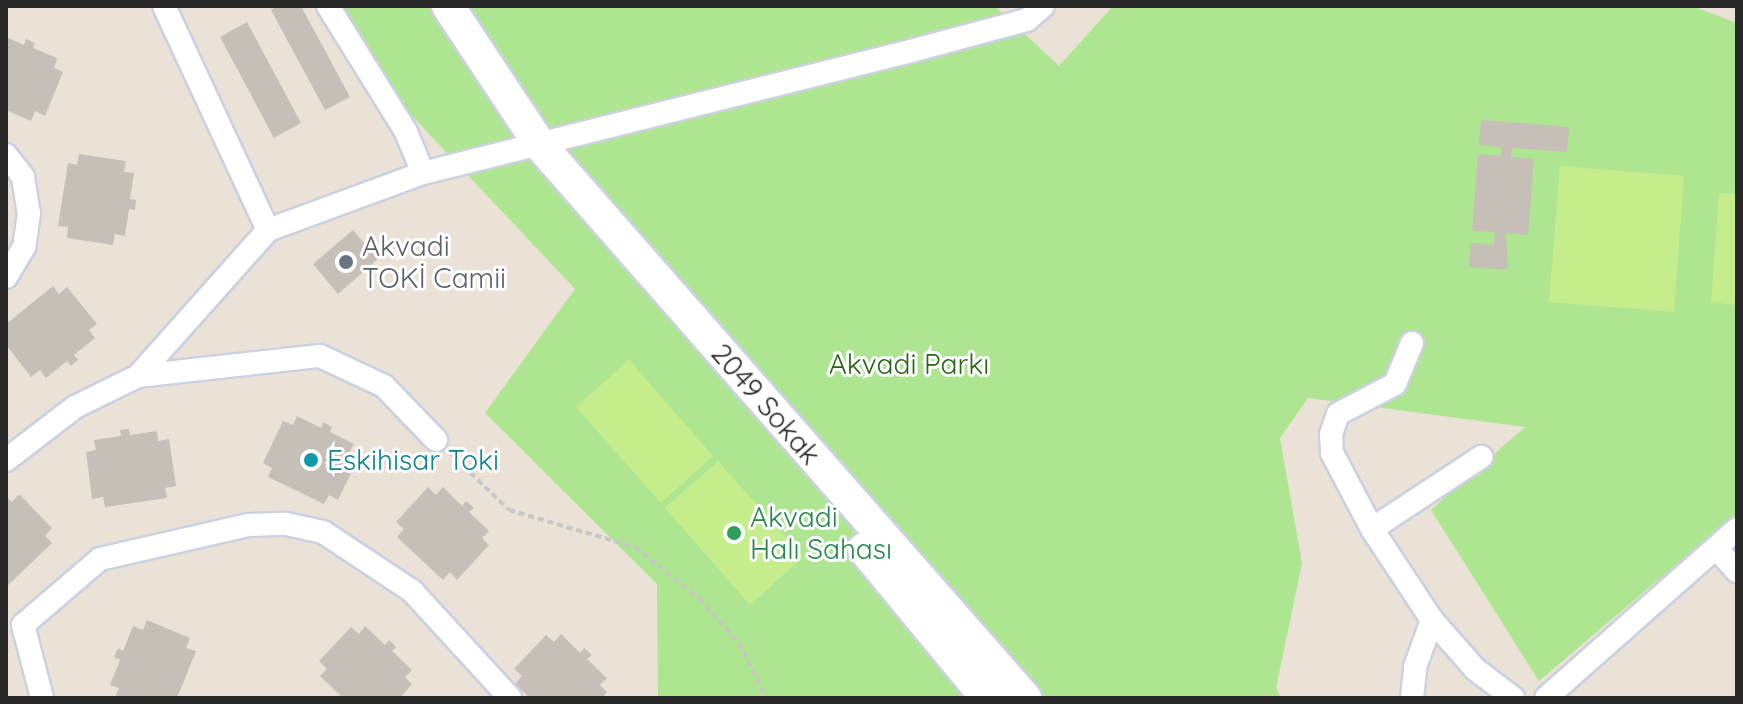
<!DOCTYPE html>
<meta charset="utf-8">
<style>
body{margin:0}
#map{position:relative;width:1743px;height:704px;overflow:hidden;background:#ebe2d7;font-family:Quicksand,sans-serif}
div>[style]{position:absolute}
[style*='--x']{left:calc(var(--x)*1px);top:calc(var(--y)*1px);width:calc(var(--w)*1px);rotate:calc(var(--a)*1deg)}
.green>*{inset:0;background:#aee590}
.pitch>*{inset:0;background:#c5ed8b}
.building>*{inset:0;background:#c5bfb7}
.path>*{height:4px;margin-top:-2px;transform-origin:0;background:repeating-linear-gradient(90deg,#c7c7c7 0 6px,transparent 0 10px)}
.roads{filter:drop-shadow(2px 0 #ccd1e1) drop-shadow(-2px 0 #ccd1e1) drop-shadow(0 2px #ccd1e1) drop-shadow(0 -2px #ccd1e1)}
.street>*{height:22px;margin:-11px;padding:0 11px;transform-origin:11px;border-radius:11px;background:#fff}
.secondary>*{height:32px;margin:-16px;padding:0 16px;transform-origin:16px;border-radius:16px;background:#fff}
.dots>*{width:22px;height:22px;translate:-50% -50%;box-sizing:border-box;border:4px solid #fff;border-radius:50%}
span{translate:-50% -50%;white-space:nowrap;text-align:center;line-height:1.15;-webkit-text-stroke:6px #fff;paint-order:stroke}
.worship-label{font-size:28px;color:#5b616d}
.left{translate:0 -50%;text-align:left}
.park-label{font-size:28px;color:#286516}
.street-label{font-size:28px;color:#272727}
.culture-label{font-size:28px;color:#0d838f}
.leisure-label{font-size:28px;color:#27864d}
.frame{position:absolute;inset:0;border:8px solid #272727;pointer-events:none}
</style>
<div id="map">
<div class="green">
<div style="clip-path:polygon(340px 6px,995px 6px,1059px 66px,1113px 6px,1692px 6px,1737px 23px,1737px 513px,1539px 681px,1431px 510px,1525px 427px,1308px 398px,1280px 438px,1302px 563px,1276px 688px,1281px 698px,658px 698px,657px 584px,485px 413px,575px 289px,399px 102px)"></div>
</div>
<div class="pitch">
<div style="clip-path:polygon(1560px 166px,1684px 176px,1674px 312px,1549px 302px)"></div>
<div style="clip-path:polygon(1719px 193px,1737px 194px,1737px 305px,1711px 302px)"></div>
<div style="clip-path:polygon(629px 360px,713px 456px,661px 503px,576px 407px)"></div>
<div style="clip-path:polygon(718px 461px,803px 557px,750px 605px,665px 508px)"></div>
</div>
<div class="building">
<div style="clip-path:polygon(278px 6px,301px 6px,350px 97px,325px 110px,271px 10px)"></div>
<div style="clip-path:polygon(247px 22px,301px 123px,274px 138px,220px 37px)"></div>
<div style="clip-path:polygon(6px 37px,24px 45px,26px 39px,35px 43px,33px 48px,57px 58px,54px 68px,63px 72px,45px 116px,35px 111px,31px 121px,6px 110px)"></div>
<div style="clip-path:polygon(1481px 120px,1569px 127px,1567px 152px,1512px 148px,1511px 157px,1534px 159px,1528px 235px,1506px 233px,1508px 270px,1469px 267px,1471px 243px,1494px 245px,1495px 232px,1472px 231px,1478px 154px,1501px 156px,1501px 147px,1479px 145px)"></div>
<div style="clip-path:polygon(79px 154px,126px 161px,124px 172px,134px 173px,130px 199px,136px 200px,135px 210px,129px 209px,125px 236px,115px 234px,113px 245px,67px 238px,68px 227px,58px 226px,68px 163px,77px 165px)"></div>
<div style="clip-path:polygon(353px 230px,378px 259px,338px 294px,313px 264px)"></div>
<div style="clip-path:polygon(53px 286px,59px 294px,67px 287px,97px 324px,89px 330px,95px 338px,74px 355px,78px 360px,71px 366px,67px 361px,46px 378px,40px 370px,31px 377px,6px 345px,6px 324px)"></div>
<div style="clip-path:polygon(297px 416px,321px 428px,323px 422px,332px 427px,330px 432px,354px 444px,349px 453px,359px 457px,338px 500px,329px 495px,324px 504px,268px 477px,272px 468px,263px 463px,283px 421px,293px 425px)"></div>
<div style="clip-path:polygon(129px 429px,130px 435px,157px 431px,158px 441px,169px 439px,176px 486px,165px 488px,167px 498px,105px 507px,103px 497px,92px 499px,86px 452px,96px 450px,94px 440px,121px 436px,120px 430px)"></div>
<div style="clip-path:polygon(428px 487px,436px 495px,443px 487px,462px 506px,466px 501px,474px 508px,469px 512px,489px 531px,482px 538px,489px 545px,457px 580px,450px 572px,443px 580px,397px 537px,404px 529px,396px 522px)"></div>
<div style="clip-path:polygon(19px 494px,52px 528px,45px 536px,52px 543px,6px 587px,6px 496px,12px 502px)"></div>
<div style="clip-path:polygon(147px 620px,190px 638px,186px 648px,196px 651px,177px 698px,115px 698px,119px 688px,110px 685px,120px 660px,114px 657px,118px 648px,123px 651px,133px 626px,143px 630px)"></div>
<div style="clip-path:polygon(365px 626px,385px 645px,389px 640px,396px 647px,392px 651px,412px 670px,405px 677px,412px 684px,400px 698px,343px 698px,320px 676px,327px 669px,319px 661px,351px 627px,359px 634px)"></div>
<div style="clip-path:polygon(561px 634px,580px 653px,584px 648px,592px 655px,587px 659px,607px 678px,600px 685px,607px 692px,602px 698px,530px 698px,515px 684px,522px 676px,514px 669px,546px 635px,554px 642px)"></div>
</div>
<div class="path">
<div style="--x:449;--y:452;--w:83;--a:44"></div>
<div style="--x:509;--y:510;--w:131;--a:16.4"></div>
<div style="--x:635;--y:547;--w:82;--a:38.6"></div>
<div style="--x:699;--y:598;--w:60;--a:48.4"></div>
<div style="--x:739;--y:643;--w:61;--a:63.9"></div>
</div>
<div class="roads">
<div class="street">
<div style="--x:164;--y:6;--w:247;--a:65.1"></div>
<div style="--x:328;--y:6;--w:148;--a:58.2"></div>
<div style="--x:406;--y:132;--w:44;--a:67.5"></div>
<div style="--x:6;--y:155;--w:28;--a:52"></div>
<div style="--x:23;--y:177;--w:36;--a:81"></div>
<div style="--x:29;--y:213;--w:34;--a:98"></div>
<div style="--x:24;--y:247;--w:35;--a:121"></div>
<div style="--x:1412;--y:343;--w:44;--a:112.5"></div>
<div style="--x:1395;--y:384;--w:64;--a:152.2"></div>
<div style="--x:1338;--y:414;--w:21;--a:109"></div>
<div style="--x:1331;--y:434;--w:19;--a:87"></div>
<div style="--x:1332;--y:453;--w:86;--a:62.2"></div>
<div style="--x:1372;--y:529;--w:109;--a:56.6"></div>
<div style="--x:1432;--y:620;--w:65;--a:48.7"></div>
<div style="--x:1475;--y:669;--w:48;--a:37.3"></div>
<div style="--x:138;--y:376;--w:195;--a:-48.3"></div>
<div style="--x:268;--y:230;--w:165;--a:-20.2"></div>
<div style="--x:423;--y:173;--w:503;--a:-14.04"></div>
<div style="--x:911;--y:51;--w:120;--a:-15"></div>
<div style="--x:1027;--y:20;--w:21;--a:-41"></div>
<div style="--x:6;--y:460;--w:87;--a:-37.5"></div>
<div style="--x:75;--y:407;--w:70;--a:-26.2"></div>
<div style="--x:138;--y:376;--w:183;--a:-6.3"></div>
<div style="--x:320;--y:356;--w:71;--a:25.1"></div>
<div style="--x:384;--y:386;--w:75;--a:46.1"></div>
<div style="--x:1372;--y:529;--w:131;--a:-33.4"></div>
<div style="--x:1717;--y:549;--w:30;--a:48"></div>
<div style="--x:23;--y:625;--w:101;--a:-40.6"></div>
<div style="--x:100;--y:559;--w:152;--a:-12.9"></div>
<div style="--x:248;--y:525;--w:38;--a:-2"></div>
<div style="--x:286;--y:524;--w:38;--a:12"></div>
<div style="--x:323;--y:532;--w:107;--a:33.5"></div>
<div style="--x:412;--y:591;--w:145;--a:47.5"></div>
<div style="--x:23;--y:625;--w:75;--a:75.4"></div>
<div style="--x:1412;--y:698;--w:31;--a:-84"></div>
<div style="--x:1415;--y:667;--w:50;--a:-70.1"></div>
<div style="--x:1546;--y:698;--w:255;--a:-41.5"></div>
</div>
<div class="secondary">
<div style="--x:448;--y:6;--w:167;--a:56.5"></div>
<div style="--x:540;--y:145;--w:736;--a:48.75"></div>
<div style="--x:864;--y:549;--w:193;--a:50.5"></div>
</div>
</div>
<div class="dots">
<div style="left:346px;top:262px;background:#6b7280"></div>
<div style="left:311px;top:460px;background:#0f9aa8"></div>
<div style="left:734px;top:533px;background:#2e9e5b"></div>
</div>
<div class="worship-label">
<span class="left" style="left:362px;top:262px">Akvadi<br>TOKİ Camii</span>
</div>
<div class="park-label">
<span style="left:909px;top:364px">Akvadi Parkı</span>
</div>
<div class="street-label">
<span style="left:766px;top:404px;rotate:49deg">2049 Sokak</span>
</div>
<div class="culture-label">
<span class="left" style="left:327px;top:460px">Eskihisar Toki</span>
</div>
<div class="leisure-label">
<span class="left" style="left:750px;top:533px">Akvadi<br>Halı Sahası</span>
</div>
<div class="frame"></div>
</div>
